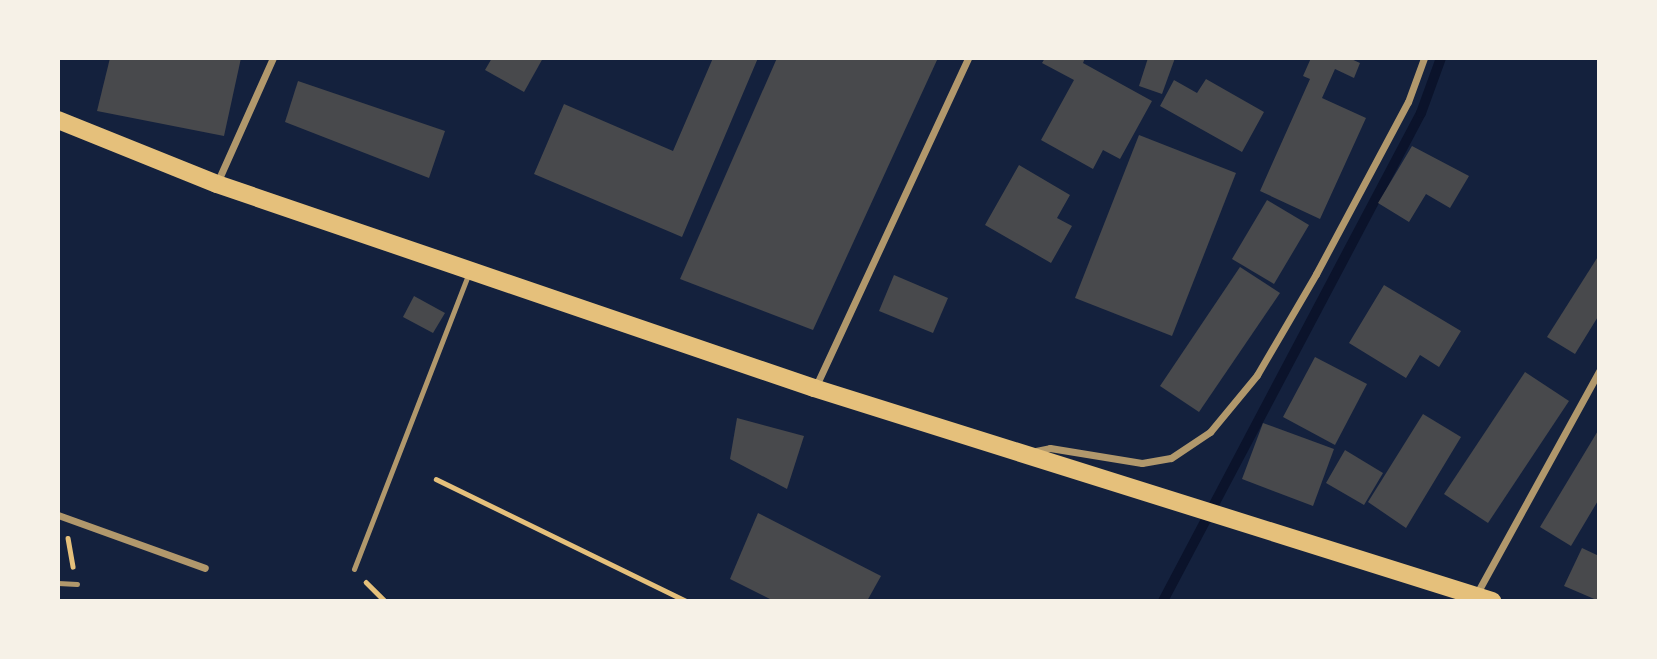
<!DOCTYPE html>
<style>
body{margin:0}
#map{position:relative;width:1657px;height:659px;overflow:hidden;background:#14213d;font-family:"Titillium Web",sans-serif}
div>[style]{position:absolute}
[style*='--x']{left:calc(var(--x)*1px);top:calc(var(--y)*1px);width:calc(var(--w)*1px);rotate:calc(var(--a)*1deg)}
.stream>*{height:10px;margin:-5px;padding:0 5px;transform-origin:5px;border-radius:5px;background:#0b132b}
.building>*{inset:0;background:#48494c}
.path>*{height:4.5px;margin:-2.25px;padding:0 2.25px;transform-origin:2.25px;border-radius:2.25px;background:#e5c07b}
.service>*{height:5px;margin:-2.5px;padding:0 2.5px;transform-origin:2.5px;border-radius:2.5px;background:#b1986c}
.minor>*{height:7px;margin:-3.5px;padding:0 3.5px;transform-origin:3.5px;border-radius:3.5px;background:#b1986c}
.primary>*{height:18px;margin:-9px;padding:0 9px;transform-origin:9px;border-radius:9px;background:#e5c07b}
span{translate:-50% -50%;white-space:nowrap;text-align:center;line-height:1.15;-webkit-text-stroke:7px #f6f1e7;paint-order:stroke}
.frame{position:absolute;inset:0;border:60px solid #f6f1e7;pointer-events:none}
</style>
<div id="map">
<div class="stream">
<div style="--x:1163;--y:601;--w:552;--a:-62.14"></div>
<div style="--x:1421;--y:113;--w:59;--a:-70"></div>
</div>
<div class="building">
<div style="clip-path:polygon(110px 58px,241px 58px,224px 136px,97px 111px)"></div>
<div style="clip-path:polygon(492px 58px,543px 58px,524px 92px,485px 70px)"></div>
<div style="clip-path:polygon(713px 58px,758px 58px,682px 237px,534px 174px,564px 104px,673px 151px)"></div>
<div style="clip-path:polygon(777px 58px,937px 60px,813px 330px,680px 279px)"></div>
<div style="clip-path:polygon(1045px 58px,1085px 58px,1083px 63px,1152px 101px,1120px 159px,1103px 150px,1093px 169px,1041px 140px,1074px 80px,1042px 63px)"></div>
<div style="clip-path:polygon(1148px 58px,1175px 58px,1162px 94px,1139px 86px)"></div>
<div style="clip-path:polygon(1311px 58px,1349px 58px,1360px 63px,1354px 78px,1335px 69px,1322px 98px,1366px 118px,1320px 219px,1260px 191px,1310px 79px,1303px 76px)"></div>
<div style="clip-path:polygon(1206px 79px,1264px 112px,1242px 152px,1160px 106px,1174px 80px,1197px 93px)"></div>
<div style="clip-path:polygon(298px 81px,445px 131px,429px 178px,285px 122px)"></div>
<div style="clip-path:polygon(1139px 135px,1236px 173px,1172px 336px,1075px 298px)"></div>
<div style="clip-path:polygon(1412px 146px,1469px 176px,1450px 208px,1426px 194px,1409px 222px,1378px 203px)"></div>
<div style="clip-path:polygon(1019px 165px,1070px 195px,1057px 218px,1072px 226px,1051px 263px,985px 225px)"></div>
<div style="clip-path:polygon(1267px 200px,1309px 225px,1274px 284px,1232px 259px)"></div>
<div style="clip-path:polygon(1599px 255px,1599px 315px,1575px 354px,1547px 337px)"></div>
<div style="clip-path:polygon(1240px 267px,1280px 293px,1199px 412px,1160px 386px)"></div>
<div style="clip-path:polygon(894px 275px,948px 298px,933px 333px,879px 311px)"></div>
<div style="clip-path:polygon(1384px 285px,1461px 331px,1439px 367px,1420px 355px,1406px 378px,1349px 343px)"></div>
<div style="clip-path:polygon(414px 296px,445px 313px,433px 333px,403px 317px)"></div>
<div style="clip-path:polygon(1315px 357px,1367px 384px,1335px 445px,1283px 417px)"></div>
<div style="clip-path:polygon(1525px 372px,1569px 401px,1488px 523px,1444px 494px)"></div>
<div style="clip-path:polygon(1423px 414px,1461px 437px,1406px 528px,1368px 502px)"></div>
<div style="clip-path:polygon(737px 418px,804px 436px,787px 489px,730px 459px)"></div>
<div style="clip-path:polygon(1263px 423px,1334px 449px,1313px 506px,1242px 479px)"></div>
<div style="clip-path:polygon(1599px 429px,1599px 499px,1571px 546px,1540px 527px)"></div>
<div style="clip-path:polygon(1345px 450px,1383px 473px,1364px 505px,1326px 483px)"></div>
<div style="clip-path:polygon(758px 513px,881px 576px,867px 601px,774px 601px,730px 579px)"></div>
<div style="clip-path:polygon(1582px 548px,1599px 556px,1599px 601px,1564px 586px)"></div>
</div>
<div class="path">
<div style="--x:436;--y:479;--w:278;--a:26"></div>
<div style="--x:68;--y:538;--w:29;--a:80"></div>
<div style="--x:366;--y:582;--w:27;--a:45"></div>
</div>
<div class="service">
<div style="--x:354;--y:569;--w:318;--a:-68.8"></div>
<div style="--x:58;--y:583;--w:19;--a:3"></div>
</div>
<div class="minor">
<div style="--x:217;--y:183;--w:137;--a:-65.9"></div>
<div style="--x:815;--y:388;--w:364;--a:-65.1"></div>
<div style="--x:1031;--y:452;--w:19;--a:-12"></div>
<div style="--x:1050;--y:448;--w:93;--a:9.3"></div>
<div style="--x:1142;--y:463;--w:29;--a:-10"></div>
<div style="--x:1171;--y:458;--w:47;--a:-33.7"></div>
<div style="--x:1210;--y:432;--w:74;--a:-50.5"></div>
<div style="--x:1257;--y:375;--w:117;--a:-59.7"></div>
<div style="--x:1316;--y:274;--w:195;--a:-61.9"></div>
<div style="--x:1408;--y:102;--w:47;--a:-70"></div>
<div style="--x:58;--y:515;--w:156;--a:19.8"></div>
<div style="--x:1476;--y:595;--w:256;--a:-61.2"></div>
</div>
<div class="primary">
<div style="--x:58;--y:120;--w:171;--a:21.9"></div>
<div style="--x:217;--y:184;--w:631;--a:18.87"></div>
<div style="--x:814;--y:388;--w:711;--a:17.44"></div>
</div>
<div class="frame"></div>
</div>
